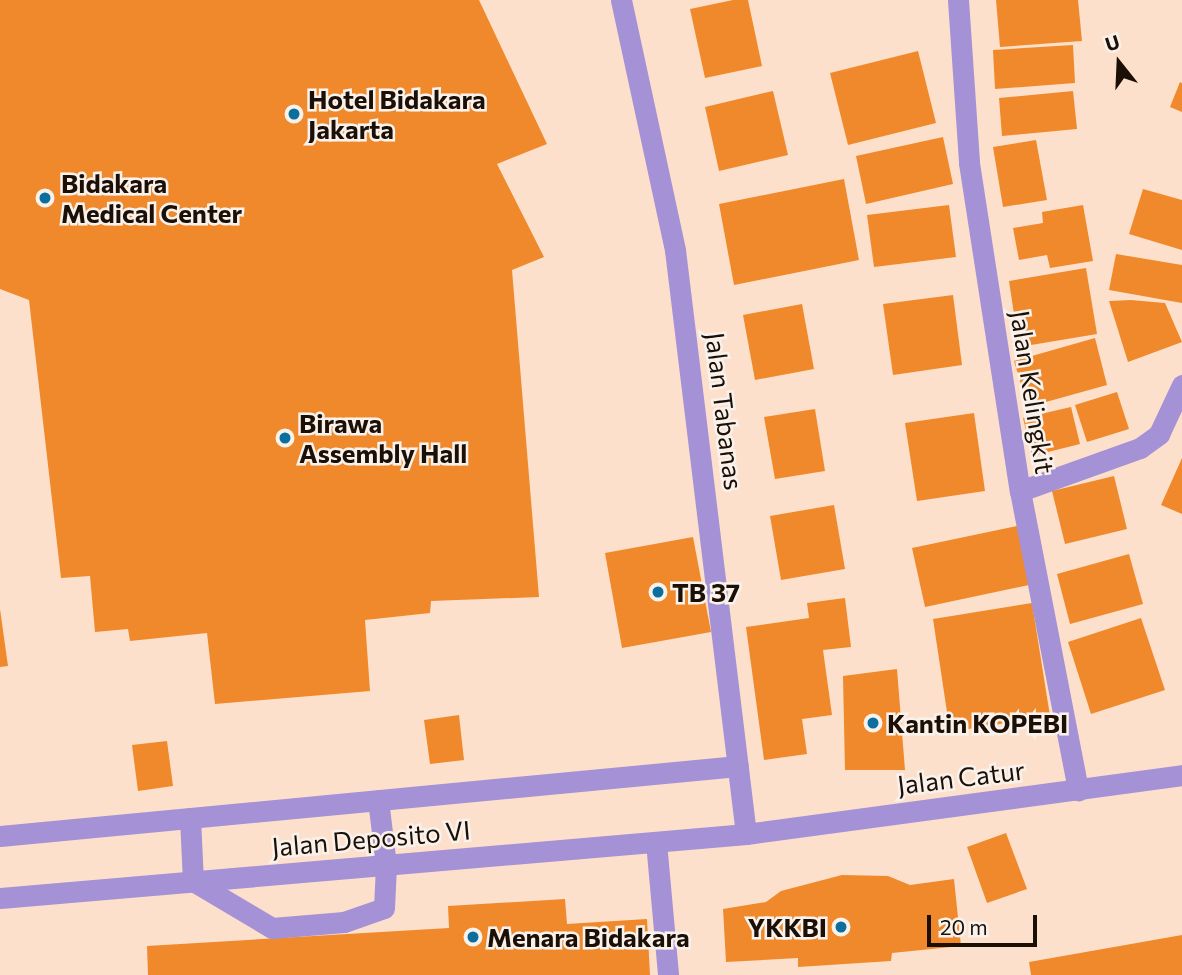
<!DOCTYPE html>
<style>
body{margin:0}
#map{position:relative;width:1182px;height:975px;overflow:hidden;background:#fde0cb;font-family:Commissioner,sans-serif}
div>[style]{position:absolute}
[style*='--x']{left:calc(var(--x)*1px);top:calc(var(--y)*1px);width:calc(var(--w)*1px);rotate:calc(var(--a)*1deg)}
.building>*{inset:0;background:#ef892b}
.minor>*{height:21px;margin:-10.5px;padding:0 10.5px;transform-origin:10.5px;border-radius:10.5px;background:#a591d5}
.dots>*{width:19px;height:19px;translate:-50% -50%;box-sizing:border-box;border:4px solid #f9f2ec;border-radius:50%}
span{translate:-50% -50%;white-space:nowrap;text-align:center;line-height:1.15;-webkit-text-stroke:5px #f9f2ec;paint-order:stroke}
.poi-label{font-size:26px;color:#1b0f06;font-weight:700}
.left{translate:0 -50%;text-align:left}
.right{translate:-100% -50%;text-align:right}
.street-label{font-size:26px;color:#1b0f06}
.north{position:absolute;left:1084px;top:28px;width:70px;height:70px;-webkit-text-stroke:5px #f9f2ec;paint-order:stroke;rotate:342deg;font-size:19px;font-weight:700;line-height:28px;text-align:center;color:#1b0f06}
.north::after{content:'';display:block;margin:auto;width:24px;height:32px;background:#1b0f06;clip-path:polygon(50% 0,100% 100%,50% 72%,0 100%)}
.scale{position:absolute;left:927px;top:915px;width:110px;height:32px;box-sizing:border-box;border:4px solid #1b0f06;border-top:0;padding-left:9px;font-size:21px;line-height:24px;white-space:nowrap;color:#1b0f06;-webkit-text-stroke:5px #f9f2ec;paint-order:stroke}
</style>
<div id="map">
<div class="building">
<div style="clip-path:polygon(0 0,479px 0,547px 144px,497px 164px,544px 257px,512px 270px,539px 597px,431px 601px,430px 613px,365px 620px,370px 691px,215px 704px,207px 633px,130px 641px,128px 629px,95px 632px,90px 576px,61px 578px,29px 300px,0 289px)"></div>
<div style="clip-path:polygon(733px 0,748px 0,762px 66px,705px 78px,690px 9px)"></div>
<div style="clip-path:polygon(996px 0,1078px 0,1082px 41px,1000px 47px)"></div>
<div style="clip-path:polygon(1073px 45px,1075px 83px,995px 89px,993px 50px)"></div>
<div style="clip-path:polygon(918px 51px,936px 123px,848px 145px,830px 73px)"></div>
<div style="clip-path:polygon(1180px 82px,1182px 83px,1182px 112px,1170px 107px)"></div>
<div style="clip-path:polygon(773px 91px,788px 155px,719px 171px,705px 107px)"></div>
<div style="clip-path:polygon(1073px 91px,1077px 129px,1002px 136px,999px 98px)"></div>
<div style="clip-path:polygon(943px 137px,953px 184px,866px 204px,856px 156px)"></div>
<div style="clip-path:polygon(1036px 140px,1047px 200px,1003px 207px,993px 147px)"></div>
<div style="clip-path:polygon(844px 179px,859px 260px,734px 285px,719px 204px)"></div>
<div style="clip-path:polygon(1143px 189px,1182px 200px,1182px 250px,1129px 234px)"></div>
<div style="clip-path:polygon(949px 205px,956px 257px,874px 267px,867px 215px)"></div>
<div style="clip-path:polygon(1083px 205px,1093px 261px,1050px 268px,1047px 255px,1019px 260px,1013px 228px,1043px 223px,1042px 212px)"></div>
<div style="clip-path:polygon(1116px 254px,1182px 265px,1182px 303px,1109px 290px)"></div>
<div style="clip-path:polygon(1086px 268px,1097px 334px,1019px 347px,1009px 281px)"></div>
<div style="clip-path:polygon(953px 295px,962px 365px,893px 375px,883px 304px)"></div>
<div style="clip-path:polygon(1131px 300px,1165px 303px,1182px 342px,1128px 362px,1109px 301px)"></div>
<div style="clip-path:polygon(802px 304px,814px 369px,755px 380px,743px 315px)"></div>
<div style="clip-path:polygon(1095px 338px,1107px 385px,1028px 407px,1014px 361px)"></div>
<div style="clip-path:polygon(1117px 392px,1129px 429px,1087px 442px,1075px 405px)"></div>
<div style="clip-path:polygon(1071px 407px,1080px 444px,1032px 456px,1023px 418px)"></div>
<div style="clip-path:polygon(815px 409px,825px 471px,775px 479px,764px 417px)"></div>
<div style="clip-path:polygon(974px 413px,985px 491px,917px 501px,905px 423px)"></div>
<div style="clip-path:polygon(1182px 458px,1182px 514px,1161px 505px)"></div>
<div style="clip-path:polygon(1114px 476px,1127px 529px,1065px 544px,1052px 491px)"></div>
<div style="clip-path:polygon(834px 505px,845px 569px,781px 580px,770px 516px)"></div>
<div style="clip-path:polygon(1017px 526px,1029px 585px,925px 607px,912px 548px)"></div>
<div style="clip-path:polygon(693px 537px,711px 632px,622px 648px,605px 553px)"></div>
<div style="clip-path:polygon(1129px 554px,1143px 604px,1070px 624px,1057px 574px)"></div>
<div style="clip-path:polygon(845px 598px,851px 647px,823px 650px,832px 715px,802px 719px,807px 754px,764px 760px,746px 627px,809px 618px,807px 603px)"></div>
<div style="clip-path:polygon(1032px 603px,1050px 716px,950px 732px,933px 619px)"></div>
<div style="clip-path:polygon(0 609px,8px 666px,0 667px)"></div>
<div style="clip-path:polygon(1141px 618px,1165px 690px,1091px 714px,1068px 642px)"></div>
<div style="clip-path:polygon(897px 669px,905px 770px,845px 770px,843px 676px)"></div>
<div style="clip-path:polygon(459px 715px,464px 760px,430px 764px,424px 720px)"></div>
<div style="clip-path:polygon(167px 741px,173px 786px,138px 791px,132px 745px)"></div>
<div style="clip-path:polygon(1006px 833px,1027px 889px,987px 903px,967px 847px)"></div>
<div style="clip-path:polygon(842px 875px,888px 876px,910px 885px,954px 879px,961px 946px,892px 953px,891px 961px,798px 967px,798px 958px,726px 962px,723px 909px,766px 902px,781px 891px)"></div>
<div style="clip-path:polygon(565px 899px,567px 924px,647px 919px,650px 975px,148px 975px,147px 946px,449px 928px,448px 906px)"></div>
<div style="clip-path:polygon(1182px 935px,1182px 975px,1031px 975px,1029px 962px)"></div>
</div>
<div class="minor">
<div style="--x:621;--y:0;--w:256;--a:77.8"></div>
<div style="--x:675;--y:250;--w:588;--a:83.07"></div>
<div style="--x:958;--y:0;--w:163;--a:86.1"></div>
<div style="--x:969;--y:163;--w:332;--a:81.2"></div>
<div style="--x:1020;--y:491;--w:305;--a:79"></div>
<div style="--x:1020;--y:491;--w:127;--a:-19.7"></div>
<div style="--x:1140;--y:448;--w:24;--a:-36"></div>
<div style="--x:1159;--y:434;--w:54;--a:-64.9"></div>
<div style="--x:190;--y:818;--w:63;--a:87.3"></div>
<div style="--x:193;--y:881;--w:92;--a:30.7"></div>
<div style="--x:272;--y:928;--w:72;--a:-4.8"></div>
<div style="--x:344;--y:922;--w:42;--a:-19.3"></div>
<div style="--x:384;--y:908;--w:43;--a:-87.3"></div>
<div style="--x:386;--y:865;--w:65;--a:-97"></div>
<div style="--x:0;--y:836;--w:741;--a:-5.42"></div>
<div style="--x:656;--y:842;--w:134;--a:84.8"></div>
<div style="--x:0;--y:898;--w:749;--a:-4.9"></div>
<div style="--x:746;--y:834;--w:440;--a:-7.7"></div>
</div>
<div class="dots">
<div style="left:294px;top:114px;background:#0c6e9c"></div>
<div style="left:45px;top:198px;background:#0c6e9c"></div>
<div style="left:285px;top:438px;background:#0c6e9c"></div>
<div style="left:658px;top:592px;background:#0c6e9c"></div>
<div style="left:873px;top:723px;background:#0c6e9c"></div>
<div style="left:841px;top:927px;background:#0c6e9c"></div>
<div style="left:473px;top:937px;background:#0c6e9c"></div>
</div>
<div class="poi-label">
<span class="left" style="left:308px;top:114px">Hotel Bidakara<br>Jakarta</span>
<span class="left" style="left:61px;top:198px">Bidakara<br>Medical Center</span>
<span class="left" style="left:299px;top:438px">Birawa<br>Assembly Hall</span>
<span class="left" style="left:672px;top:592px">TB 37</span>
<span class="left" style="left:887px;top:723px">Kantin KOPEBI</span>
<span class="right" style="left:827px;top:927px">YKKBI</span>
<span class="left" style="left:487px;top:937px">Menara Bidakara</span>
</div>
<div class="street-label">
<span style="left:1033px;top:392px;rotate:81deg">Jalan Kelingkit</span>
<span style="left:725px;top:411px;rotate:83deg">Jalan Tabanas</span>
<span style="left:961px;top:777px;rotate:-7deg">Jalan Catur</span>
<span style="left:371px;top:838px;rotate:-5deg">Jalan Deposito VI</span>
</div>
<div class="north">U</div>
<div class="scale">20 m</div>
</div>
